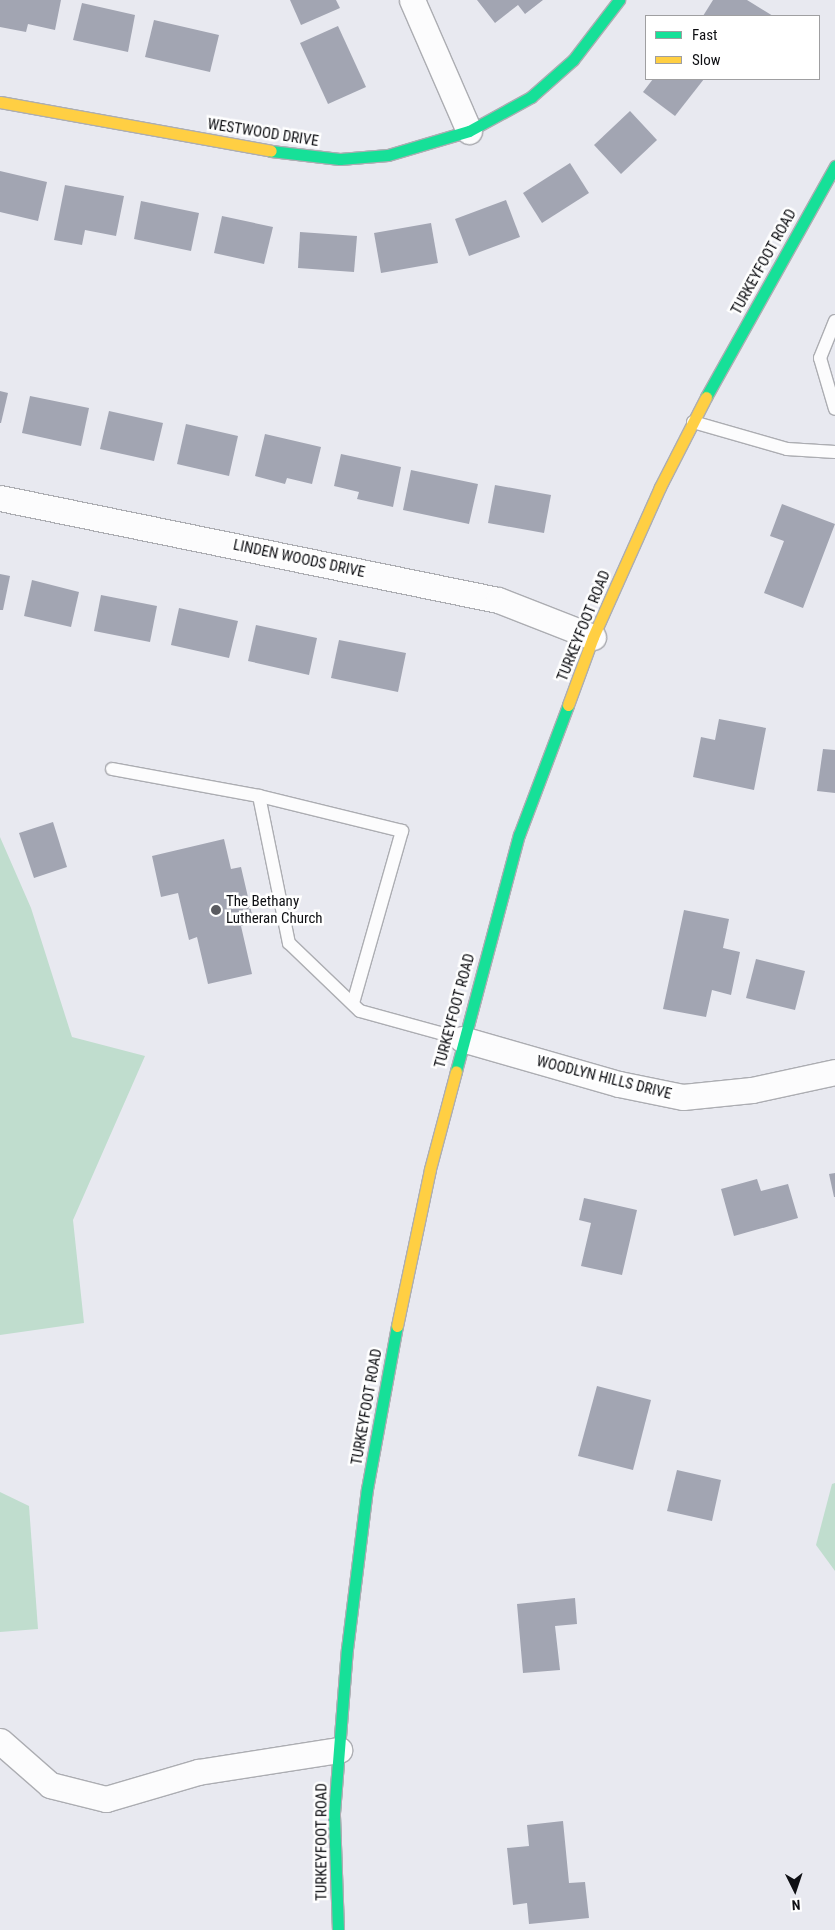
<!DOCTYPE html>
<style>
body{margin:0}
#map{position:relative;width:835px;height:1930px;overflow:hidden;background:#e8e9f0;font-family:"Roboto Condensed",sans-serif}
div>[style]{position:absolute}
[style*='--x']{left:calc(var(--x)*1px);top:calc(var(--y)*1px);width:calc(var(--w)*1px);rotate:calc(var(--a)*1deg)}
.green>*{inset:0;background:#c0ddce}
.building>*{inset:0;background:#a2a5b2}
.roads{filter:drop-shadow(1px 0 #acadb2) drop-shadow(-1px 0 #acadb2) drop-shadow(0 1px #acadb2) drop-shadow(0 -1px #acadb2)}
.lane>*{height:12px;margin:-6px;padding:0 6px;transform-origin:6px;border-radius:6px;background:#fcfcfd}
.street>*{height:25px;margin:-12.5px;padding:0 12.5px;transform-origin:12.5px;border-radius:12.5px;background:#fcfcfd}
.fast>*{height:11px;margin:-5.5px;padding:0 5.5px;transform-origin:5.5px;border-radius:5.5px;background:#16e098}
.slow>*{height:11px;margin:-5.5px;padding:0 5.5px;transform-origin:5.5px;border-radius:5.5px;background:#ffcf43}
.dots>*{width:14px;height:14px;translate:-50% -50%;box-sizing:border-box;border:2px solid #fff;border-radius:50%}
span{translate:-50% -50%;white-space:nowrap;text-align:center;line-height:1.15;-webkit-text-stroke:5px #fff;paint-order:stroke}
.street-label{font-size:15px;color:#0e0f13}
.poi-label{font-size:15px;color:#0e0f13}
.left{translate:0 -50%;text-align:left}
.legend{position:absolute;left:645px;top:15px;width:175px;height:65px;box-sizing:border-box;background:#fff;border:1px solid #9f9fa1;margin:0;padding:6px 9px;list-style:none;font-size:15px;color:#0e0f13}
.legend li{display:flex;align-items:center;gap:10px;height:25px}
.legend b{width:25px;border:1px solid #9f9fa1}
.north{position:absolute;left:770px;top:1865px;width:50px;height:50px;-webkit-text-stroke:4px #fff;paint-order:stroke;rotate:176deg;font-size:14px;font-weight:700;line-height:20px;text-align:center;color:#0e0f13}
.north::after{content:'';display:block;margin:auto;width:18px;height:22px;background:#0e0f13;clip-path:polygon(50% 0,100% 100%,50% 72%,0 100%)}
</style>
<div id="map">
<div class="green">
<div style="clip-path:polygon(0 837px,31px 908px,72px 1037px,145px 1056px,73px 1220px,84px 1323px,0 1335px)"></div>
<div style="clip-path:polygon(835px 1483px,835px 1571px,816px 1545px,832px 1484px)"></div>
<div style="clip-path:polygon(0 1492px,29px 1506px,38px 1629px,0 1632px)"></div>
</div>
<div class="building">
<div style="clip-path:polygon(0 0,61px 0,55px 30px,28px 24px,26px 32px,0 27px)"></div>
<div style="clip-path:polygon(290px 0,336px 0,340px 8px,301px 25px)"></div>
<div style="clip-path:polygon(477px 0,543px 0,525px 14px,518px 5px,495px 23px)"></div>
<div style="clip-path:polygon(713px 0,747px 0,773px 16px,703px 16px)"></div>
<div style="clip-path:polygon(82px 3px,135px 15px,128px 52px,73px 40px)"></div>
<div style="clip-path:polygon(154px 20px,219px 35px,210px 72px,145px 57px)"></div>
<div style="clip-path:polygon(338px 26px,366px 87px,328px 104px,300px 43px)"></div>
<div style="clip-path:polygon(653px 79px,704px 79px,675px 116px,643px 92px)"></div>
<div style="clip-path:polygon(630px 111px,657px 140px,621px 174px,594px 145px)"></div>
<div style="clip-path:polygon(570px 163px,589px 193px,542px 223px,523px 193px)"></div>
<div style="clip-path:polygon(0 171px,47px 182px,38px 221px,0 212px)"></div>
<div style="clip-path:polygon(65px 185px,124px 196px,116px 236px,85px 230px,82px 245px,54px 240px)"></div>
<div style="clip-path:polygon(506px 200px,520px 237px,469px 256px,455px 219px)"></div>
<div style="clip-path:polygon(141px 201px,199px 213px,191px 251px,134px 239px)"></div>
<div style="clip-path:polygon(222px 216px,273px 227px,264px 264px,214px 253px)"></div>
<div style="clip-path:polygon(431px 223px,438px 263px,381px 273px,374px 233px)"></div>
<div style="clip-path:polygon(300px 232px,357px 236px,354px 272px,298px 268px)"></div>
<div style="clip-path:polygon(0 391px,8px 393px,1px 423px,0 423px)"></div>
<div style="clip-path:polygon(30px 396px,89px 408px,81px 446px,22px 433px)"></div>
<div style="clip-path:polygon(109px 411px,163px 423px,154px 461px,100px 449px)"></div>
<div style="clip-path:polygon(186px 424px,238px 436px,229px 476px,177px 464px)"></div>
<div style="clip-path:polygon(265px 434px,321px 447px,312px 484px,287px 478px,285px 484px,255px 476px)"></div>
<div style="clip-path:polygon(341px 454px,401px 467px,393px 507px,357px 499px,359px 492px,334px 486px)"></div>
<div style="clip-path:polygon(411px 470px,478px 484px,469px 524px,403px 510px)"></div>
<div style="clip-path:polygon(495px 485px,551px 495px,544px 533px,488px 523px)"></div>
<div style="clip-path:polygon(782px 504px,835px 524px,803px 608px,764px 593px,784px 541px,770px 536px)"></div>
<div style="clip-path:polygon(0 574px,10px 576px,3px 610px,0 610px)"></div>
<div style="clip-path:polygon(32px 580px,79px 592px,71px 627px,24px 616px)"></div>
<div style="clip-path:polygon(101px 595px,157px 606px,150px 642px,94px 631px)"></div>
<div style="clip-path:polygon(179px 608px,238px 621px,229px 658px,171px 645px)"></div>
<div style="clip-path:polygon(256px 625px,317px 638px,309px 675px,248px 661px)"></div>
<div style="clip-path:polygon(339px 640px,406px 653px,398px 692px,331px 678px)"></div>
<div style="clip-path:polygon(719px 719px,766px 728px,754px 790px,693px 777px,701px 737px,715px 740px)"></div>
<div style="clip-path:polygon(823px 749px,835px 750px,835px 793px,817px 791px)"></div>
<div style="clip-path:polygon(53px 822px,67px 867px,34px 878px,19px 833px)"></div>
<div style="clip-path:polygon(224px 839px,231px 869px,241px 867px,254px 923px,241px 926px,252px 974px,208px 984px,197px 937px,189px 940px,178px 893px,161px 897px,152px 856px)"></div>
<div style="clip-path:polygon(684px 910px,729px 919px,723px 948px,740px 952px,731px 995px,712px 990px,706px 1017px,663px 1009px)"></div>
<div style="clip-path:polygon(756px 959px,805px 971px,795px 1010px,746px 998px)"></div>
<div style="clip-path:polygon(835px 1173px,835px 1197px,834px 1197px,829px 1174px)"></div>
<div style="clip-path:polygon(757px 1179px,761px 1191px,788px 1184px,798px 1218px,734px 1236px,721px 1189px)"></div>
<div style="clip-path:polygon(584px 1198px,637px 1210px,622px 1275px,581px 1266px,591px 1223px,579px 1220px)"></div>
<div style="clip-path:polygon(597px 1386px,651px 1400px,633px 1470px,578px 1456px)"></div>
<div style="clip-path:polygon(677px 1470px,721px 1480px,712px 1521px,667px 1511px)"></div>
<div style="clip-path:polygon(575px 1598px,577px 1624px,555px 1626px,560px 1670px,523px 1673px,517px 1604px)"></div>
<div style="clip-path:polygon(563px 1821px,569px 1883px,585px 1882px,589px 1918px,529px 1924px,527px 1903px,513px 1905px,507px 1848px,529px 1846px,527px 1825px)"></div>
</div>
<div class="roads">
<div class="lane">
<div style="--x:835;--y:321;--w:40;--a:112"></div>
<div style="--x:820;--y:358;--w:53;--a:73.6"></div>
<div style="--x:693;--y:422;--w:98;--a:16"></div>
<div style="--x:787;--y:449;--w:48;--a:3.6"></div>
<div style="--x:112;--y:769;--w:149;--a:10.4"></div>
<div style="--x:353;--y:1003;--w:179;--a:-74.1"></div>
<div style="--x:402;--y:831;--w:147;--a:-166.2"></div>
<div style="--x:259;--y:796;--w:150;--a:78.5"></div>
<div style="--x:289;--y:943;--w:98;--a:43.8"></div>
<div style="--x:360;--y:1011;--w:106;--a:15.4"></div>
</div>
<div class="street">
<div style="--x:412;--y:0;--w:143;--a:66.5"></div>
<div style="--x:0;--y:498;--w:508;--a:11.58"></div>
<div style="--x:498;--y:600;--w:102;--a:21.3"></div>
<div style="--x:462;--y:1039;--w:163;--a:16"></div>
<div style="--x:619;--y:1084;--w:65;--a:11.5"></div>
<div style="--x:683;--y:1097;--w:69;--a:-5.8"></div>
<div style="--x:752;--y:1090;--w:85;--a:-12.2"></div>
<div style="--x:0;--y:1741;--w:67;--a:41.3"></div>
<div style="--x:50;--y:1785;--w:58;--a:14"></div>
<div style="--x:106;--y:1799;--w:96;--a:-16.4"></div>
<div style="--x:198;--y:1772;--w:143;--a:-8.9"></div>
</div>
<div class="fast">
<div style="--x:271;--y:151;--w:69;--a:6.6"></div>
<div style="--x:340;--y:159;--w:48;--a:-4.8"></div>
<div style="--x:388;--y:155;--w:84;--a:-16.5"></div>
<div style="--x:469;--y:131;--w:71;--a:-28.7"></div>
<div style="--x:531;--y:97;--w:56;--a:-41.4"></div>
<div style="--x:573;--y:60;--w:76;--a:-52.5"></div>
<div style="--x:706;--y:397;--w:265;--a:-60.8"></div>
<div style="--x:456;--y:1071;--w:244;--a:-75.1"></div>
<div style="--x:519;--y:835;--w:139;--a:-69.3"></div>
<div style="--x:338;--y:1930;--w:117;--a:-92"></div>
<div style="--x:334;--y:1813;--w:165;--a:-85.5"></div>
<div style="--x:347;--y:1649;--w:161;--a:-82.9"></div>
<div style="--x:367;--y:1489;--w:166;--a:-79.6"></div>
</div>
<div class="slow">
<div style="--x:0;--y:102;--w:275;--a:10.2"></div>
<div style="--x:568;--y:705;--w:72;--a:-69.8"></div>
<div style="--x:593;--y:637;--w:164;--a:-65.9"></div>
<div style="--x:660;--y:487;--w:101;--a:-62.9"></div>
<div style="--x:397;--y:1326;--w:160;--a:-78.1"></div>
<div style="--x:430;--y:1169;--w:101;--a:-75.1"></div>
</div>
</div>
<div class="dots">
<div style="left:216px;top:910px;background:#5a5b60"></div>
</div>
<div class="street-label">
<span style="left:263px;top:133px;rotate:9deg">WESTWOOD DRIVE</span>
<span style="left:764px;top:262px;rotate:-61deg">TURKEYFOOT ROAD</span>
<span style="left:299px;top:559px;rotate:12deg">LINDEN WOODS DRIVE</span>
<span style="left:584px;top:626px;rotate:-68deg">TURKEYFOOT ROAD</span>
<span style="left:455px;top:1011px;rotate:-75deg">TURKEYFOOT ROAD</span>
<span style="left:604px;top:1078px;rotate:14deg">WOODLYN HILLS DRIVE</span>
<span style="left:367px;top:1407px;rotate:-80deg">TURKEYFOOT ROAD</span>
<span style="left:322px;top:1842px;rotate:-90deg">TURKEYFOOT ROAD</span>
</div>
<div class="poi-label">
<span class="left" style="left:226px;top:910px">The Bethany<br>Lutheran Church</span>
</div>
<ul class="legend">
<li><b style="height:6px;background:#16e098"></b>Fast</li>
<li><b style="height:6px;background:#ffcf43"></b>Slow</li>
</ul>
<div class="north">N</div>
</div>
